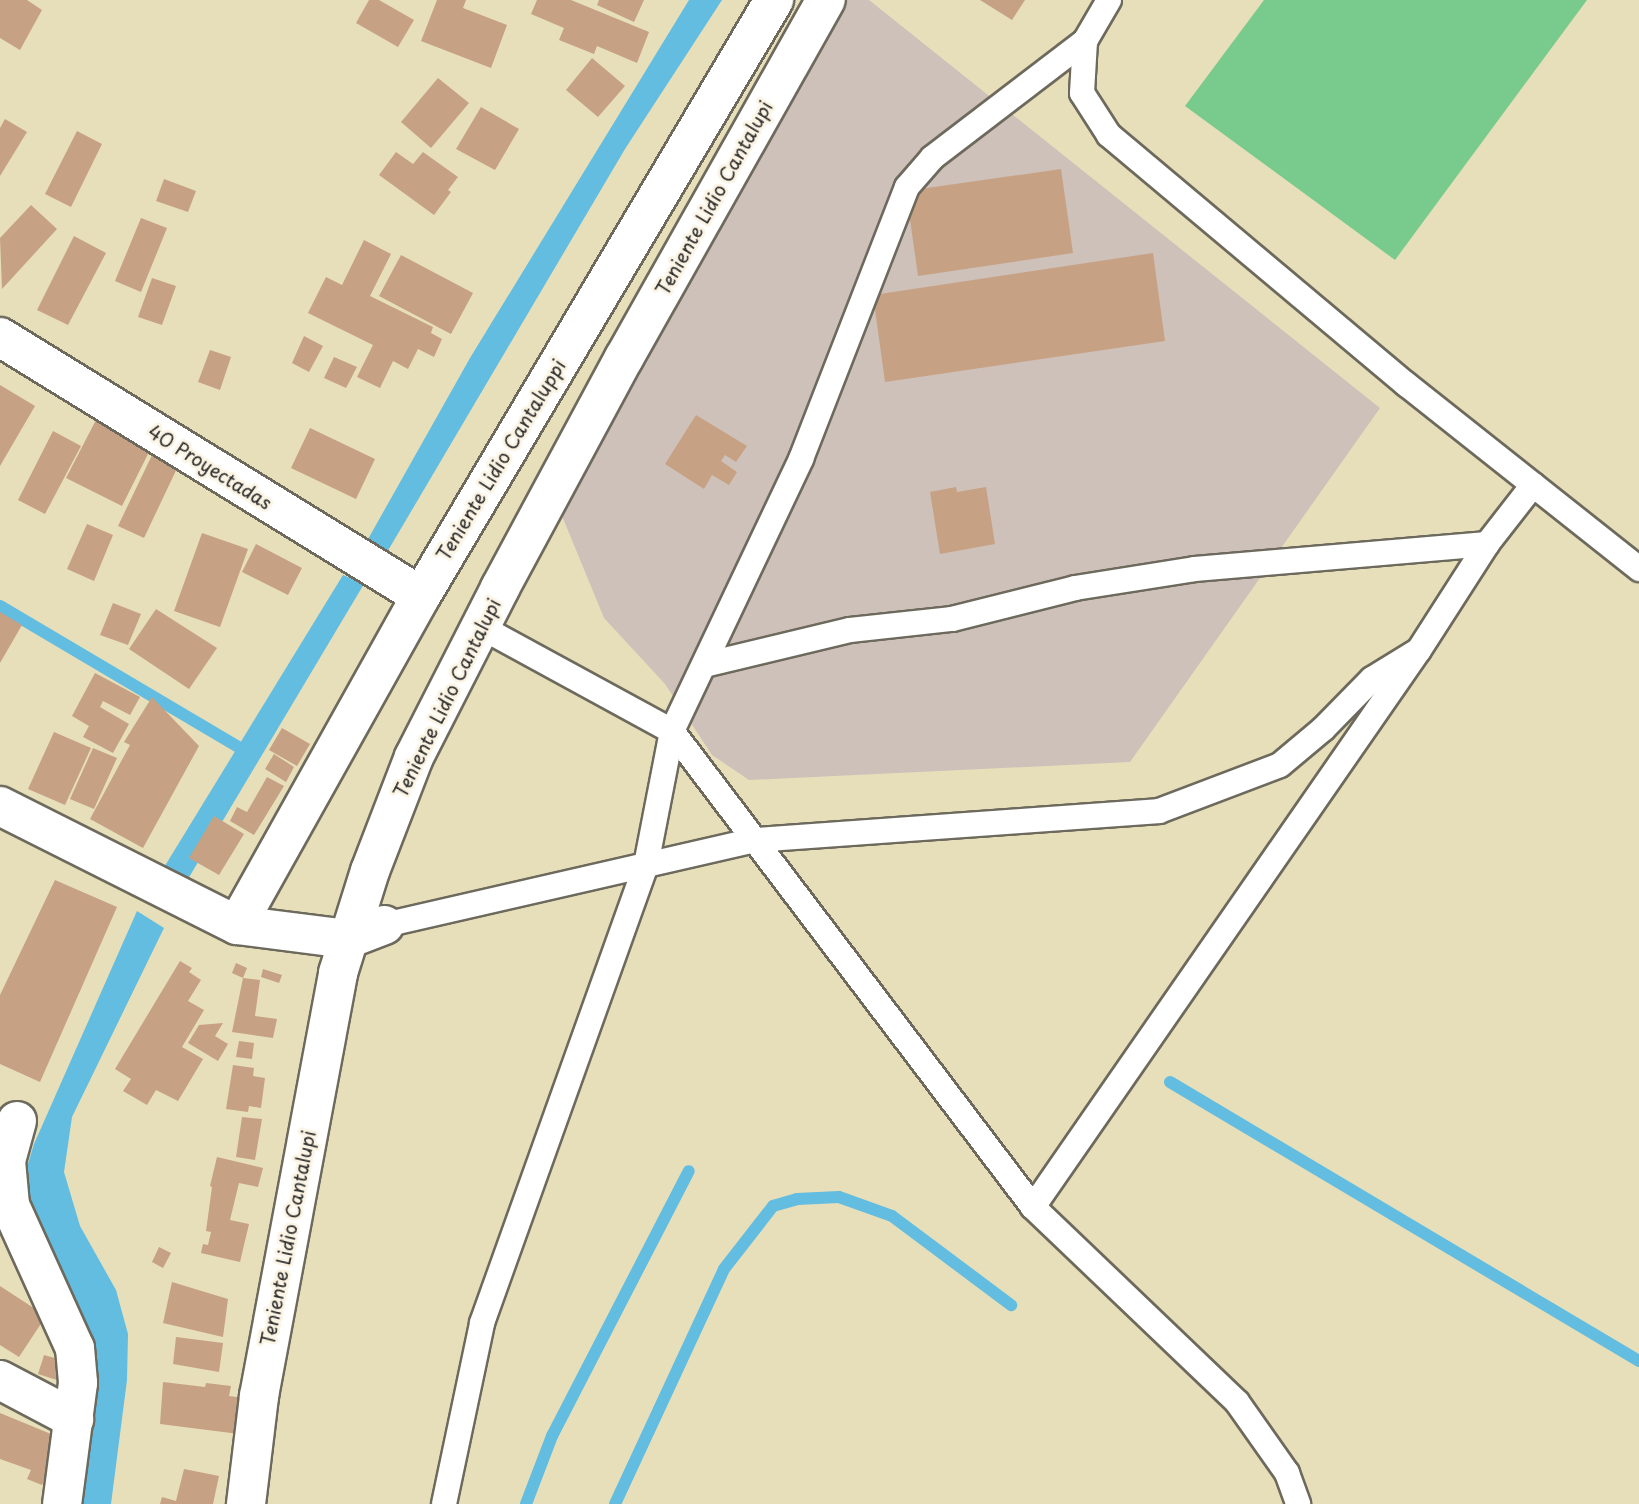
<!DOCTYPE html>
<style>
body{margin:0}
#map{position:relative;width:1639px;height:1504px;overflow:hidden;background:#e7dfba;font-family:"Playpen Sans",sans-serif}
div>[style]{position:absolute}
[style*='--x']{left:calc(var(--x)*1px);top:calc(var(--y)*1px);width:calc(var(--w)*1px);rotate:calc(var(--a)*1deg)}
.industrial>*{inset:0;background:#cec1ba}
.green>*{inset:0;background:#79cb8d}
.water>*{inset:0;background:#62bde0}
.stream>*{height:12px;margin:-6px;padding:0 6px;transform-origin:6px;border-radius:6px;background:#62bde0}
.building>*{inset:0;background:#c7a183}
.roads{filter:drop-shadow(2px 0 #6d6a5d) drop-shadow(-2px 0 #6d6a5d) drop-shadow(0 2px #6d6a5d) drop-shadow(0 -2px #6d6a5d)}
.lane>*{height:24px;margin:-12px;padding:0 12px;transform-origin:12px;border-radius:12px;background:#fff}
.street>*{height:38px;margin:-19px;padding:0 19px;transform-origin:19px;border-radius:19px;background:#fff}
span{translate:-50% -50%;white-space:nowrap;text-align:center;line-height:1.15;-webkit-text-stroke:6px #fcf5e5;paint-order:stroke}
.street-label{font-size:19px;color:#2b2b2b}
</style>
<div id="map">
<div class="industrial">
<div style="clip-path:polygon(842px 0,869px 0,1380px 408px,1130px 762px,749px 780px,712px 755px,665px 684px,604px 618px,553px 494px)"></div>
</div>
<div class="green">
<div style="clip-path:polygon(1264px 0,1587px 0,1395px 260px,1185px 106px)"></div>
</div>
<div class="water">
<div style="clip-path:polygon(689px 0,722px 0,625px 149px,383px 559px,363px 548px,470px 358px)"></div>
<div style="clip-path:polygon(343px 575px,364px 584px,185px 884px,163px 869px)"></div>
<div style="clip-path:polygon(137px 911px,164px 928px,72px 1117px,64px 1172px,80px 1226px,116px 1290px,128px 1334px,127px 1380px,111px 1504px,76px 1504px,93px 1393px,29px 1218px,22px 1183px,34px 1144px)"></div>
</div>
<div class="stream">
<div style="--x:0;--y:606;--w:287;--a:30.6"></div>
<div style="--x:1170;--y:1082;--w:546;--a:30.75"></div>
<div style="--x:526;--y:1504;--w:73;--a:-69.1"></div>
<div style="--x:552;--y:1436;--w:298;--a:-62.7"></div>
<div style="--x:615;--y:1504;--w:259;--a:-65.1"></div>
<div style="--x:724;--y:1269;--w:80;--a:-52.1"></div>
<div style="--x:773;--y:1206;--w:25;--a:-16"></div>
<div style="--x:797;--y:1199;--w:42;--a:-2.7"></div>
<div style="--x:839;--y:1197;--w:56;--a:19.7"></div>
<div style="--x:892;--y:1216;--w:149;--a:36.8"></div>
</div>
<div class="building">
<div style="clip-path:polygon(0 0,27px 0,42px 10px,20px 50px,0 38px)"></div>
<div style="clip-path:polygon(369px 0,379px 0,414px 20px,398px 47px,356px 23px)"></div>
<div style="clip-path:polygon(437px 0,466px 0,463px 8px,507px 25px,491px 68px,421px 41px)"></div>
<div style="clip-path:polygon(537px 0,571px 0,649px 32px,637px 63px,597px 46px,594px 54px,559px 40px,564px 28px,531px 14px)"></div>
<div style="clip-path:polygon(599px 0,644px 0,634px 22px,597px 5px)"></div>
<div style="clip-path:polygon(980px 0,1025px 0,1012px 20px)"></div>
<div style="clip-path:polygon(592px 58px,625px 86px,598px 117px,566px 90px)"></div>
<div style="clip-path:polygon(438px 78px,469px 103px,431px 148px,401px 122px)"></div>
<div style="clip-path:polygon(481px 107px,519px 129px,495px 170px,456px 149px)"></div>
<div style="clip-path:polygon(5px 119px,27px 132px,0 176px,0 128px)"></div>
<div style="clip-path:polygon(77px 131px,102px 144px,71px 207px,45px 194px)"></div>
<div style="clip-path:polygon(396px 152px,413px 164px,423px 152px,458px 177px,448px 190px,451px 192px,434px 215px,379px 175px)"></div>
<div style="clip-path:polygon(1061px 169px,1073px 253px,918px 276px,906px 191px)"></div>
<div style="clip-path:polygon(164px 179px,196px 191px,188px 212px,156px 201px)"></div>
<div style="clip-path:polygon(31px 205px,57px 229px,2px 289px,0 238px)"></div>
<div style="clip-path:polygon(141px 218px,167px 228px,141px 292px,115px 281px)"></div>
<div style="clip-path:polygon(74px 236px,106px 253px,68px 325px,37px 310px)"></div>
<div style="clip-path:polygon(364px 240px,391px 254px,370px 296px,433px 327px,431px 333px,442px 339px,434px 357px,418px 349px,408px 369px,393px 361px,380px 388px,357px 377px,373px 345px,308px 313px,326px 277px,342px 285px)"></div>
<div style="clip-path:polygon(1153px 253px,1165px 341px,885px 382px,873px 295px)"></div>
<div style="clip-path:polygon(401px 255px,473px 293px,451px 334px,379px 296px)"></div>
<div style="clip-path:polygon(152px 278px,176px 286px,162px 325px,138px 317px)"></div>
<div style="clip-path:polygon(304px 336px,323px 346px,309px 372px,292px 363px)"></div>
<div style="clip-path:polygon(210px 350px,231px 357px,220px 390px,198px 382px)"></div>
<div style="clip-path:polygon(334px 357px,357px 367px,346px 388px,324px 378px)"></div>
<div style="clip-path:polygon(0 385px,35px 406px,0 466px)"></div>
<div style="clip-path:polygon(696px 415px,747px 446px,736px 462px,725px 455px,721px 461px,737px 472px,729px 485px,712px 475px,704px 489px,665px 464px)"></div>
<div style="clip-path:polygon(97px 418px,152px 446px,122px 506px,66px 478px)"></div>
<div style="clip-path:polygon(310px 428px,375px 459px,356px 499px,291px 468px)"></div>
<div style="clip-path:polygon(53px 431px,81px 446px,45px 514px,18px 500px)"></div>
<div style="clip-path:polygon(154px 451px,180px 462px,144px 538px,118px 526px)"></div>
<div style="clip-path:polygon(956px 487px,957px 492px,986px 487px,995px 544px,940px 554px,930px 492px)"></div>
<div style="clip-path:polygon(87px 524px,113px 535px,94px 581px,67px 569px)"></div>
<div style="clip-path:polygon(202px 533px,248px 549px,220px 627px,174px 611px)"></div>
<div style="clip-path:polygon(256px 544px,302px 568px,288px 595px,242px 572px)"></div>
<div style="clip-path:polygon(113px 603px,141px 614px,128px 645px,100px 635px)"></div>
<div style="clip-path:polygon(156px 609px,217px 648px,189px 689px,129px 649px)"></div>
<div style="clip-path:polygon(0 612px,22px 625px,0 663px)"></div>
<div style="clip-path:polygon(95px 673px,140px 697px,130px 715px,103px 701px,100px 707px,129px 724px,113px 753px,83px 737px,89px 726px,72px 716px)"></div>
<div style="clip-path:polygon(152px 697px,199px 746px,143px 848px,90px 819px,130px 745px,124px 742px)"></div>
<div style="clip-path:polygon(282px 728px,310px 744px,297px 766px,269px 750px)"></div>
<div style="clip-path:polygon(54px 732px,91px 748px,65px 805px,28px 789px)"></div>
<div style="clip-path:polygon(93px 748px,117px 758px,94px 809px,70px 799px)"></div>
<div style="clip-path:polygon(274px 754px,294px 767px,286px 782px,265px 769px)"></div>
<div style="clip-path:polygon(267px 777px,284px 786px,254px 835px,230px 821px,237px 807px,247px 812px)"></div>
<div style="clip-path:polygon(214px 816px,244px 834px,219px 875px,189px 858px)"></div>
<div style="clip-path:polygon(55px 880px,117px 907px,40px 1082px,0 1064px,0 995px)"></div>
<div style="clip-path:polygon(180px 961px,192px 968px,189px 972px,201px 980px,188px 1001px,204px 1010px,182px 1047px,203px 1059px,178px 1101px,156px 1090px,147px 1105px,123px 1091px,131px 1079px,115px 1069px)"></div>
<div style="clip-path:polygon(236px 963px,247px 968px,243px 978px,232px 973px)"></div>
<div style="clip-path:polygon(263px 969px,282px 975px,279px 983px,261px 977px)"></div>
<div style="clip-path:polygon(243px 978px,260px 980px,255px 1016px,277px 1019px,273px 1038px,232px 1032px)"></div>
<div style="clip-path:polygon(223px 1023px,215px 1036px,228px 1044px,218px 1061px,188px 1043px,199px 1025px)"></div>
<div style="clip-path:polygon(239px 1041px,254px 1043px,252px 1059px,236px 1057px)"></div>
<div style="clip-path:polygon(233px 1065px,254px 1068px,253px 1076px,265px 1078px,261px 1108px,249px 1106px,248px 1112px,226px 1109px)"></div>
<div style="clip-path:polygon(242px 1117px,262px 1119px,255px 1160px,236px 1157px)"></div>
<div style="clip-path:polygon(217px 1157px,263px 1168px,258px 1187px,239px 1183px,230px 1220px,249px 1224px,240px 1262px,201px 1253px,203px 1244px,208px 1245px,211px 1232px,206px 1231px,212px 1187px,210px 1186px)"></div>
<div style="clip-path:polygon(159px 1247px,171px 1253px,163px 1268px,152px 1262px)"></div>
<div style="clip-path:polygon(172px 1282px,228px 1299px,223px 1337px,163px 1323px)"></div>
<div style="clip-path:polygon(0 1286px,46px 1316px,19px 1357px,0 1345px)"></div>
<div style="clip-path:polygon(176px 1337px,223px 1343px,219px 1372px,173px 1364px)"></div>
<div style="clip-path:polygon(44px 1355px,65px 1361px,60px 1381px,38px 1374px)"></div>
<div style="clip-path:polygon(163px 1382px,205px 1387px,206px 1383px,231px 1386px,229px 1396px,244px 1398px,239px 1434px,160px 1424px)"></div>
<div style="clip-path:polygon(0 1413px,68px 1441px,53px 1478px,46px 1475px,42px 1485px,27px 1479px,31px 1470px,0 1459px)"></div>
<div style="clip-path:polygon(184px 1469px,219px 1476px,213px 1504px,160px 1504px,162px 1497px,176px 1501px)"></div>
</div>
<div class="roads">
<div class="lane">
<div style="--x:1109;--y:0;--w:48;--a:120.3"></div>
<div style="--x:1085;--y:41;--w:52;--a:93.3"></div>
<div style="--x:1082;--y:93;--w:50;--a:57.3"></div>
<div style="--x:1109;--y:135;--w:388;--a:40"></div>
<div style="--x:1406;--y:384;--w:298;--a:38.4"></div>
<div style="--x:481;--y:627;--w:217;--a:28.6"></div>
<div style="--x:672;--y:731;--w:597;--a:52.82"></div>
<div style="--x:1033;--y:1207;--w:282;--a:43.7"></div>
<div style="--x:1237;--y:1402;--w:87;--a:54.8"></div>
<div style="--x:1287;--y:1473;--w:33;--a:70"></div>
<div style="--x:704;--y:665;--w:150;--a:-13.5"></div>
<div style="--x:850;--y:630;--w:103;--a:-6.2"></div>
<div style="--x:952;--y:619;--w:127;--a:-14.1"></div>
<div style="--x:1075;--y:588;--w:121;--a:-9"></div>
<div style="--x:1195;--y:569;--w:293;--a:-4.9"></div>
<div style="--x:384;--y:925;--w:381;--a:-12.9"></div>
<div style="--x:755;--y:840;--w:405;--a:-4.1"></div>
<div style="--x:1159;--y:811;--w:129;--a:-20.8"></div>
<div style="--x:1280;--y:765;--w:56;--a:-39.9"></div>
<div style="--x:1323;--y:729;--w:70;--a:-45.6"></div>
<div style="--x:1372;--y:679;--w:55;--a:-31.7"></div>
<div style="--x:1033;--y:1207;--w:678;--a:-55.28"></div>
<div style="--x:1419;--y:650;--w:126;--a:-57.3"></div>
<div style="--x:1487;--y:544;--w:75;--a:-52.1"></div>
<div style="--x:444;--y:1504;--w:185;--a:-78.1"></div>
<div style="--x:482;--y:1323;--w:486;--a:-70.3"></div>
<div style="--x:646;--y:865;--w:136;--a:-79"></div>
<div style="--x:672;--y:731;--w:301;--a:-64.6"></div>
<div style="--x:801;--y:459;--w:292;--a:-68.7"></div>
<div style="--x:907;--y:187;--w:38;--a:-49"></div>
<div style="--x:932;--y:158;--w:193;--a:-37.4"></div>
</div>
<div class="street">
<div style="--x:0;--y:337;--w:494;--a:31.6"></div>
<div style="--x:0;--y:806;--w:265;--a:26.7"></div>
<div style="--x:237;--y:925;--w:112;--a:7.2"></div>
<div style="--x:348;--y:939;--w:39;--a:-21"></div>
<div style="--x:237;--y:925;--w:377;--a:-60.8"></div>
<div style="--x:421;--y:596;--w:693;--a:-59.36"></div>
<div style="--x:17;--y:1121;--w:41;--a:105.4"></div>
<div style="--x:6;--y:1161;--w:44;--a:84.8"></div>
<div style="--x:10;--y:1205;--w:157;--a:65.6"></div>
<div style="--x:75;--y:1348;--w:35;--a:85"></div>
<div style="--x:78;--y:1383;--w:122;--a:97.5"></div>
<div style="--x:0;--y:1380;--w:84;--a:27.8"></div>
<div style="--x:246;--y:1504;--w:109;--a:-83.1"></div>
<div style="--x:259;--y:1396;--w:430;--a:-79.4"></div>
<div style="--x:338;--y:973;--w:107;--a:-72.6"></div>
<div style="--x:370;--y:871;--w:122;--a:-68.9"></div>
<div style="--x:414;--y:757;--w:190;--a:-63"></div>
<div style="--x:500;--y:588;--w:261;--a:-61.7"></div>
<div style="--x:624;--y:358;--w:411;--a:-60.6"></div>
</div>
</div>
<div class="street-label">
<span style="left:714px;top:198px;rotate:-61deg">Teniente Lidio Cantalupi</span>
<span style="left:501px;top:460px;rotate:-59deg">Teniente Lidio Cantaluppi</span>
<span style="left:210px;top:467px;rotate:32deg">40 Proyectadas</span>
<span style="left:447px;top:698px;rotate:-64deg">Teniente Lidio Cantalupi</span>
<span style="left:288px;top:1238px;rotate:-79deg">Teniente Lidio Cantalupi</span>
</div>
</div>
